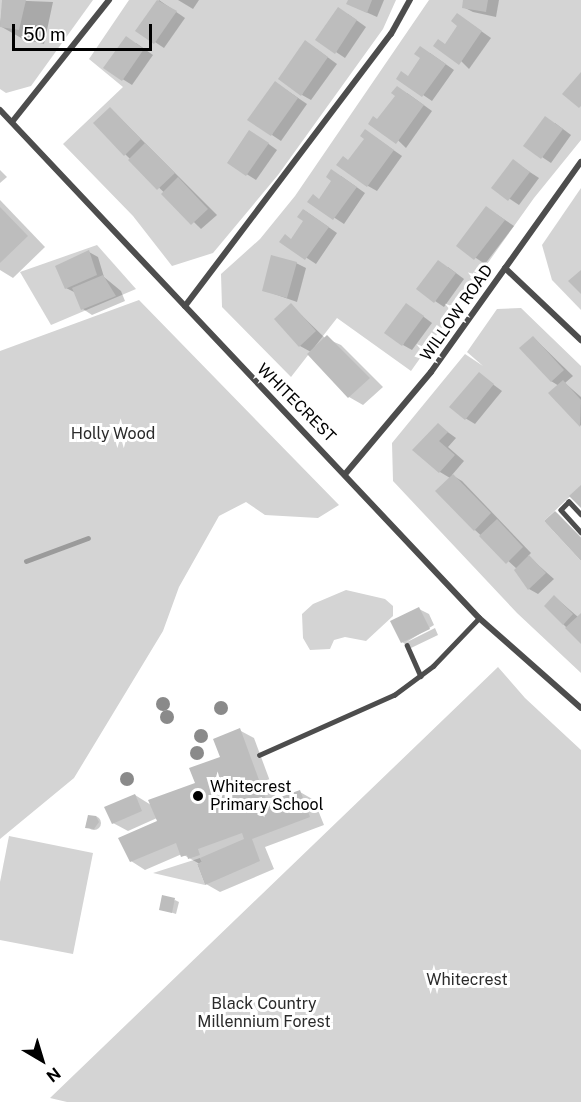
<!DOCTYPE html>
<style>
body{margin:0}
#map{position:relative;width:581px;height:1102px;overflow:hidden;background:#fff;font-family:"Public Sans",sans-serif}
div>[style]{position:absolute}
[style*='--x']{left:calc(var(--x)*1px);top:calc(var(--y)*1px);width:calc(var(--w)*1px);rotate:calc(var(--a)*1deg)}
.green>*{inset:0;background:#d4d4d4}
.shadow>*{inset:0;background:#0003}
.round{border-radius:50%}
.stream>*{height:5px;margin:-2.5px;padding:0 2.5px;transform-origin:2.5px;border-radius:2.5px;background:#9b9b9b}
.building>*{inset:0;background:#bdbdbd}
.service>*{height:4.5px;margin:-2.25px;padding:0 2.25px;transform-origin:2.25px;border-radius:2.25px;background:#4d4d4d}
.minor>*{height:6px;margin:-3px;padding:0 3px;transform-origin:3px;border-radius:3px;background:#4d4d4d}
.trees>*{width:14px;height:14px;margin:-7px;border-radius:50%;background:#8a8a8a}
.dots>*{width:16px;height:16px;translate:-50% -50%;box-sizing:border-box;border:3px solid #fff;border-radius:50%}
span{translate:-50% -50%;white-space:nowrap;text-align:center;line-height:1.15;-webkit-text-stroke:6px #fff;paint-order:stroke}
.street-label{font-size:16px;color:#000}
.park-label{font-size:16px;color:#2b2b2b}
.poi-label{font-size:16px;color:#000}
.left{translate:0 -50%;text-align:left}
.north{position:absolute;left:12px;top:1030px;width:60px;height:60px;-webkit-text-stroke:4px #fff;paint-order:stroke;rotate:142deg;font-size:16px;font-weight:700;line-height:24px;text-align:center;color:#000}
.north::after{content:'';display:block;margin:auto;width:21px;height:27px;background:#000;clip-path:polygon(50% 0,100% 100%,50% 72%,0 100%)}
.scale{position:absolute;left:12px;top:24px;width:140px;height:27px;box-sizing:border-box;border:3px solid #000;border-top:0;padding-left:8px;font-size:18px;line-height:21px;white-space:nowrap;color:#000;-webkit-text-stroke:4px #fff;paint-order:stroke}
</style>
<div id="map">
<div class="green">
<div style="clip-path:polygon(0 0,93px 0,31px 86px,6px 93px,0 89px)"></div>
<div style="clip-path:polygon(129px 0,396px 0,383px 29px,278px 175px,213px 253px,172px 266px,133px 216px,63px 144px,123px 87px,89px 59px)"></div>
<div style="clip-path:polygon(429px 0,581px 0,581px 140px,534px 198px,411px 371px,337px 318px,291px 377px,222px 307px,221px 274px,260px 239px,295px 196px)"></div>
<div style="clip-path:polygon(581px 188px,581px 310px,552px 280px,542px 245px)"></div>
<div style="clip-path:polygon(97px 245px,136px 289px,51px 325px,20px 272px)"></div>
<div style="clip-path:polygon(139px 300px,339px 505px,318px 518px,265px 515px,246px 502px,219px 516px,179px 587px,163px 631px,74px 778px,0 839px,0 351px)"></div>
<div style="clip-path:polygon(521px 308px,581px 366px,581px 486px,544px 521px,581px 561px,581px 673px,517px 613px,393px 481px,392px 443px,465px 354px,483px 366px,467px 352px,497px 309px)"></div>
<div style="clip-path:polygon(346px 590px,385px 599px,393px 606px,393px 616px,366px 641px,345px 637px,334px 640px,330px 649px,310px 650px,303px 638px,302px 614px,313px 604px)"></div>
<div style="clip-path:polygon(498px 667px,525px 698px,581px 750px,581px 1102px,67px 1102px,50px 1098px)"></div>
<div style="clip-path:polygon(9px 836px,93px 853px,73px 954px,0 940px,0 882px)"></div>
<div style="clip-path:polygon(200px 858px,202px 862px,197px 864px,205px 885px,153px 873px)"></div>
</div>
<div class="shadow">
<div style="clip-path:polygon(3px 0,53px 2px,44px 44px,23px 39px,0 26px)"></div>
<div style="clip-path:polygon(159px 0,185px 18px,164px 48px,138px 31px)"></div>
<div style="clip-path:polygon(178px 0,199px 0,193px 9px)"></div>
<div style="clip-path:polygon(349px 0,384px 0,377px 17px,348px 4px)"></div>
<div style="clip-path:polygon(465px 0,499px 0,496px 17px,473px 12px,463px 7px)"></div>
<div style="clip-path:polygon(348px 14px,366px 27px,345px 58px,336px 52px)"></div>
<div style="clip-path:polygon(467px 21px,491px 38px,469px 69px,445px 45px)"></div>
<div style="clip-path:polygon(136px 43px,153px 55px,132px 85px,105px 68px)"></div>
<div style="clip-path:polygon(315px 48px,337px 64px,311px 100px,302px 95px)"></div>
<div style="clip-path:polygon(430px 53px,454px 70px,432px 101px,398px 78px,409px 77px)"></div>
<div style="clip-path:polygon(285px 89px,307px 104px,281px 141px,272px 135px)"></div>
<div style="clip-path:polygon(407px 93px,432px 111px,406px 148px,378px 121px)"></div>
<div style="clip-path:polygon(111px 109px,217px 215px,201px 229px,125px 154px)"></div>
<div style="clip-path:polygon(555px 123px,571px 135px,551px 163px,542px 157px)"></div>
<div style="clip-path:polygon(259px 137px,277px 150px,256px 180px,229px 163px)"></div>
<div style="clip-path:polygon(375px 137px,402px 156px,377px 191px,368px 186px,349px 161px)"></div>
<div style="clip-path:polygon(513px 161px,539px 178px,519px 205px,493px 188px)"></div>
<div style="clip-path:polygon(0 170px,7px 177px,0 183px)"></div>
<div style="clip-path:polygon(341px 176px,365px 193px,344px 224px,309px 201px,320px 200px)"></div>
<div style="clip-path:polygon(0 200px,45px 247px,13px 278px,0 270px)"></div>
<div style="clip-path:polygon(487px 208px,514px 226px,485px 264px,458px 246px)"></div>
<div style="clip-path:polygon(304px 210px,337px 233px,316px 264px,281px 241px,292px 240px,305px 220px)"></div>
<div style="clip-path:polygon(89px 252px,98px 257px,104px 277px,121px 291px,125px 301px,92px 315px,83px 309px,76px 293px,66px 288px)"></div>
<div style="clip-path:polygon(296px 263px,306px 268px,297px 302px,263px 290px)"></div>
<div style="clip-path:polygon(448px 267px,464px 279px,444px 307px,435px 301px)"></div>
<div style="clip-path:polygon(291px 305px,325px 338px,341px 345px,383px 387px,363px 405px,349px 397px,311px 352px,300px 346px)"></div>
<div style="clip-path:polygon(416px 311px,432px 323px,412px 350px,403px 345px)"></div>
<div style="clip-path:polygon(533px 337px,573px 376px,565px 383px,581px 397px,581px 426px,550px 393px,559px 386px,551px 381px)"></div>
<div style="clip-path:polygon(479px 374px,502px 391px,475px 424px,465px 418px)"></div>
<div style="clip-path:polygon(438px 425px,456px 438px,448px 447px,464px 461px,452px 475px,462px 481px,531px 553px,528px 556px,554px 579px,538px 594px,529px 589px,517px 569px,475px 530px,450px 478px,440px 472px)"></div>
<div style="clip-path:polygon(556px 512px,581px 537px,581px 559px)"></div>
<div style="clip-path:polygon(555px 597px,578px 617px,581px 615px,581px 642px,563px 624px)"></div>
<div style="clip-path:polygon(419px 609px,429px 614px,434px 625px,405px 643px,435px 628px,438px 635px,411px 648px,402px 642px)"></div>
<div style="clip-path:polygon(239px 730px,254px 738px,277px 800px,300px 792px,314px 800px,324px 825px,265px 847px,274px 869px,220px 892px,206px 884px,198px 863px,182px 854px,145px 870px,131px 861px,159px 822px,157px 818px,128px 831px,113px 823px,135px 795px,151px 805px,197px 784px,221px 758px)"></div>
<div class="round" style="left:87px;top:816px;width:14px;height:14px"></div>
<div style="clip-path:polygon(175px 900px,179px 902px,176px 914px,161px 909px)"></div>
</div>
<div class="stream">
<div style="--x:26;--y:561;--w:66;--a:-20.4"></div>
</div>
<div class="building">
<div style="clip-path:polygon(2px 0,26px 0,19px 30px,0 27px)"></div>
<div style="clip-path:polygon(157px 0,177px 11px,154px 44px,135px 31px)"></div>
<div style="clip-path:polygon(348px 0,372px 0,367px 13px,346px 4px)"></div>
<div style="clip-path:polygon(463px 0,488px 0,486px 12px,462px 8px)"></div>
<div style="clip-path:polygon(338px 7px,357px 20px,335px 54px,315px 40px)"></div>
<div style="clip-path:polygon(457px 13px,482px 31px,459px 65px,433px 46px,438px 39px,445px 44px,457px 26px,451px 21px)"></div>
<div style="clip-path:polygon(126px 36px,144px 49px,122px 81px,103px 68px)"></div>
<div style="clip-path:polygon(305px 40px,328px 57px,301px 96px,278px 79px)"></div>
<div style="clip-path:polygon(420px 46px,446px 64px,422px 97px,396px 79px,401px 71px,408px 76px,420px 58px,414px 54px)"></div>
<div style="clip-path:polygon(581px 72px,581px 106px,579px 108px,562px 94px)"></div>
<div style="clip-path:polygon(275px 81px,298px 98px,271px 136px,247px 120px)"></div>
<div style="clip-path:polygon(397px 86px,424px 105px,396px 144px,368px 124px,373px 116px,377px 119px,395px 96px,391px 93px)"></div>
<div style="clip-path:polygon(110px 107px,141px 139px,124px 156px,93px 123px)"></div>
<div style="clip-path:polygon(545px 116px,563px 129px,541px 159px,523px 146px)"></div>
<div style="clip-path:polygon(365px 129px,394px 150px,367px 187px,336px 165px,343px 156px,348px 160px,364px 139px,360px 136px)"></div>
<div style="clip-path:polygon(249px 130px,269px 143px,246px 176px,227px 163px)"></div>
<div style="clip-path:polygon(145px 143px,175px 173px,157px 190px,128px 160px)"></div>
<div style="clip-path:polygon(513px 159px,530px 172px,508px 201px,491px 188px)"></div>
<div style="clip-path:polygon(331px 169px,357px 187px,333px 220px,307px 202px,313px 194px,319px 199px,331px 181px,326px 177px)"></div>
<div style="clip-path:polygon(178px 177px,208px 209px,191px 225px,161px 194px)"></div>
<div style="clip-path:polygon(486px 206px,505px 220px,474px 260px,456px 246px)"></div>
<div style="clip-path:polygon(0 207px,28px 236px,0 263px)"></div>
<div style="clip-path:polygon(303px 209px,329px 227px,305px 260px,279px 242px,285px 234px,291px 239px,303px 221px,297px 217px)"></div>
<div style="clip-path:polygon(89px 250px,97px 275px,65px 289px,55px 266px)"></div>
<div style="clip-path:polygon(271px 255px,297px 262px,287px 298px,262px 291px)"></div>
<div style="clip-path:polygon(438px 260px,456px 273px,434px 303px,416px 289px)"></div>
<div style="clip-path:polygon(581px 270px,581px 294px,568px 281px)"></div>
<div style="clip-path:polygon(103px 275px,116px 296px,81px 310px,72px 288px)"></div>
<div style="clip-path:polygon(291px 303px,316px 331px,299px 347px,274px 319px)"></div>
<div style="clip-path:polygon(406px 303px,424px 316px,402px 346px,384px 333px)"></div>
<div style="clip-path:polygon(327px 335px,370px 378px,348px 398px,307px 354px)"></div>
<div style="clip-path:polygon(533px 336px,564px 370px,551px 382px,519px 348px)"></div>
<div style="clip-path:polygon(479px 372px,494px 384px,465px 420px,449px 407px)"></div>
<div style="clip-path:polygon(563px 380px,581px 400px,580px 427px,548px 393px)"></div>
<div style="clip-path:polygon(438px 423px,448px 432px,439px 441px,455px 455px,439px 473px,412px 450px)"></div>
<div style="clip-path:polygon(453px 474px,491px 513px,474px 531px,435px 491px)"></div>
<div style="clip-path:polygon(581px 485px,581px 508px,569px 496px)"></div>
<div style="clip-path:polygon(555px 511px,581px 538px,581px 561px,544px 521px)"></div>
<div style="clip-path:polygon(497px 519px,523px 547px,506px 564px,479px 536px)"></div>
<div style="clip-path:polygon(529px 555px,546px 573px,528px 590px,514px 570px)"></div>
<div style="clip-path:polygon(554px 595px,573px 614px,563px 625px,544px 606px)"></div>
<div style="clip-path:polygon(419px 607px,430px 629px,401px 643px,390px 621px)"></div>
<div style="clip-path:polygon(581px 613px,581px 644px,565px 628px)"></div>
<div style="clip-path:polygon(240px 728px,267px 802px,300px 790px,310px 817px,252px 839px,260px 861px,205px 885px,197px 864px,202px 862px,200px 858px,244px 839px,242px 833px,198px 849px,200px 855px,188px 859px,187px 855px,181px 857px,176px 843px,130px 862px,118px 838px,157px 821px,148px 800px,195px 783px,189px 768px,220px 757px,213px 739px)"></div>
<div style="clip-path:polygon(135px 794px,142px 811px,112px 824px,104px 807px)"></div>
<div style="clip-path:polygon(88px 815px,96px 816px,99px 822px,94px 829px,85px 828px)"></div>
<div style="clip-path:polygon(162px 895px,175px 898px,172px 913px,159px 910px)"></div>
</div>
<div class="service">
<div style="--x:581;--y:515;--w:18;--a:-133"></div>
<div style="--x:569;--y:502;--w:11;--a:135"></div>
<div style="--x:561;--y:510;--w:30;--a:48"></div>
<div style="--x:407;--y:645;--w:34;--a:66"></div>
<div style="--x:259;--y:755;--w:148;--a:-24"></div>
<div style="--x:394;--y:695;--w:49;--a:-36.6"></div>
<div style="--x:433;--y:666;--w:66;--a:-46.2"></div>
</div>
<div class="minor">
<div style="--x:0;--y:110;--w:698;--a:46.68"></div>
<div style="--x:479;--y:618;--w:136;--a:41.4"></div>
<div style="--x:12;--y:122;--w:156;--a:-51.5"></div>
<div style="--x:505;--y:268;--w:105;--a:43.5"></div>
<div style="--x:185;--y:306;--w:341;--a:-52.9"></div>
<div style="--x:391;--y:34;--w:39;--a:-61"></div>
<div style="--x:346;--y:473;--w:132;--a:-49.9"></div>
<div style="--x:431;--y:372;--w:258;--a:-54.5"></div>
</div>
<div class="trees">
<div style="left:163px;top:704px"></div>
<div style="left:221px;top:708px"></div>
<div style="left:167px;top:717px"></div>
<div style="left:201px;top:736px"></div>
<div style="left:197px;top:753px"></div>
<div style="left:127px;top:779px"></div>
</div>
<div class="dots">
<div style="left:198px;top:796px;background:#000"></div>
</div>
<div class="street-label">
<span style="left:457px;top:313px;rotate:-55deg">WILLOW ROAD</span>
<span style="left:296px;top:403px;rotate:45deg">WHITECREST</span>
</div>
<div class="park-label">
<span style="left:113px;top:434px">Holly Wood</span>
<span style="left:467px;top:980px">Whitecrest</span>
<span style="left:264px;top:1013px">Black Country<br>Millennium Forest</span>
</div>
<div class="poi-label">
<span class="left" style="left:210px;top:796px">Whitecrest<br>Primary School</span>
</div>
<div class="north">N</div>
<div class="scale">50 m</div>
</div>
